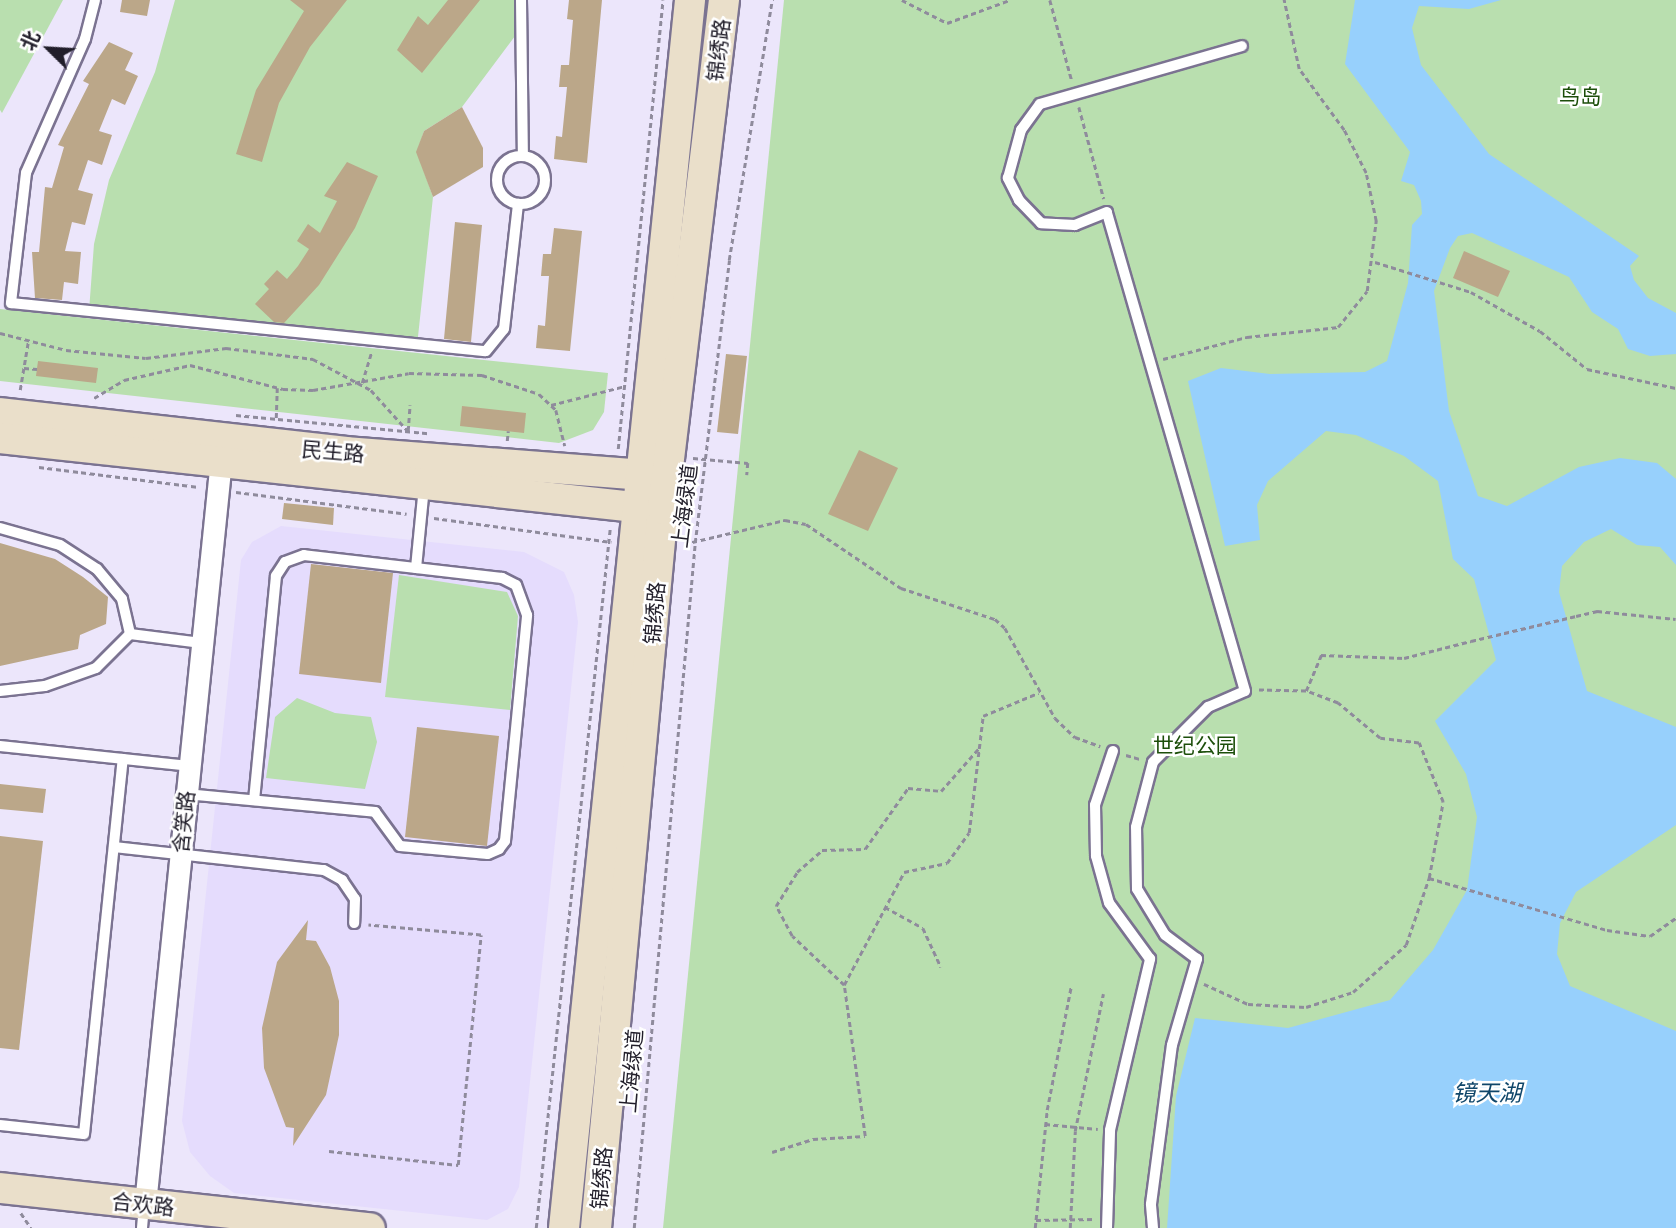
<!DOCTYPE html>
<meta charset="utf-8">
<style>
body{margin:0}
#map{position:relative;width:1676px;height:1228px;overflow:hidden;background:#ece6fb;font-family:Lato,"Noto Sans SC",sans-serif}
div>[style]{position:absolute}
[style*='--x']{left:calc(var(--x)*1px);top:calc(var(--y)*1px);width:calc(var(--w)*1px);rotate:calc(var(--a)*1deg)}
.built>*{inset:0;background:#e5dcfd}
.green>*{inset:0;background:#b9dfaf}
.water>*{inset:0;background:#97d0fc}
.building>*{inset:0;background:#bba789}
.path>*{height:2.5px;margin-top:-1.25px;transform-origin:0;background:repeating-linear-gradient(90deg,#8f8b9c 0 5px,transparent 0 8.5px)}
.roads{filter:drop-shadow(2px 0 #7b7391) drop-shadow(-2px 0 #7b7391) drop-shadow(0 2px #7b7391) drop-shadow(0 -2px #7b7391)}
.lane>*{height:10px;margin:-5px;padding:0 5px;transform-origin:5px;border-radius:5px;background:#fff}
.lane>.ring{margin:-5px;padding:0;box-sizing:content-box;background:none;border:10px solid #fff;border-radius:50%}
.street>*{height:21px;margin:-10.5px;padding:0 10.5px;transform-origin:10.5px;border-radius:10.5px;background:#fff}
.secondary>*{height:30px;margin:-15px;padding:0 15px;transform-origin:15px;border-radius:15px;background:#eadfca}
.path-bridge>*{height:2.5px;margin-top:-1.25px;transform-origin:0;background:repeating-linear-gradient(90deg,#8f8b9c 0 5px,transparent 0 8.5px)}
span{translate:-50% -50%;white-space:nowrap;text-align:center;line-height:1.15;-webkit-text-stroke:5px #fff;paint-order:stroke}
.street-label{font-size:21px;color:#211e2a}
.park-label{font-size:21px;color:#1c4e0a}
.water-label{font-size:23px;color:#0f466a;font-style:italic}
.north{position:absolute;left:14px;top:14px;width:70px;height:70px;-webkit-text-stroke:5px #fff;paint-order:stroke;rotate:294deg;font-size:19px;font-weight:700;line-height:28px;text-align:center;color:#211e2a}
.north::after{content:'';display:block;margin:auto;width:24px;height:32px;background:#211e2a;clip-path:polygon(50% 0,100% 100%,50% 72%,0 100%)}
</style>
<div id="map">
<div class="built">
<div style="clip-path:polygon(281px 526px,524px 552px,564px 572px,574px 595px,578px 622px,519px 1187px,508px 1209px,487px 1220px,234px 1193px,210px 1176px,190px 1152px,182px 1121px,241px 560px,252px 542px)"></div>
</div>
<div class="green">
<div style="clip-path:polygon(0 0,63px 0,2px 113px,0 110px)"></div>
<div style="clip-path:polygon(175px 0,521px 0,518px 32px,462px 107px,424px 131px,417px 152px,433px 197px,417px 346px,89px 311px,94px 244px,109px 180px,155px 72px)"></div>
<div style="clip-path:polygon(784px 0,1676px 0,1676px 1228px,663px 1228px)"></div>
<div style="clip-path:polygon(0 309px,608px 373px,604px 412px,593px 430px,559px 443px,0 381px)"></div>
<div style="clip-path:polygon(399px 575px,507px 592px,518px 616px,510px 710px,385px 697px)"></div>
<div style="clip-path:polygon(297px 698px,335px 713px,371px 717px,377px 742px,365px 789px,266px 778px,275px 717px)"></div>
</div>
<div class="water">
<div style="clip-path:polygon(1355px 0,1501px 0,1469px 9px,1419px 6px,1412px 28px,1421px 65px,1489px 154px,1639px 256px,1630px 266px,1634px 280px,1648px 298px,1676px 313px,1676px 354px,1650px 356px,1628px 349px,1618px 329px,1592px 312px,1569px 277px,1472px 233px,1458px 236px,1450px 248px,1434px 291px,1449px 411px,1478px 496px,1507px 506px,1579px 467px,1620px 458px,1657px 463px,1676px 479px,1676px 565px,1660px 547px,1637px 545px,1611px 529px,1584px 542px,1562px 566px,1559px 592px,1587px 691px,1676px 727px,1676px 825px,1576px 892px,1560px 923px,1557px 954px,1570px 986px,1676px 1031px,1676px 1228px,1167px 1228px,1176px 1096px,1195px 1018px,1288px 1028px,1390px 1000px,1433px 950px,1467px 890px,1477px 817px,1466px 774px,1435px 721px,1496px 660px,1474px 579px,1453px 559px,1438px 481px,1404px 456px,1356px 435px,1326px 431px,1268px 481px,1257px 505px,1260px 540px,1225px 546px,1188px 381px,1221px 368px,1270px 374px,1365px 372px,1387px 361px,1408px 283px,1412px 225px,1422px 214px,1421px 201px,1414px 185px,1401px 181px,1410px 152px,1345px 64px)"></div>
</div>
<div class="building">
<div style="clip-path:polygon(122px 0,150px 0,147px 16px,120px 12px)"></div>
<div style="clip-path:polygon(290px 0,347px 0,310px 47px,279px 103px,262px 162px,236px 154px,256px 90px,304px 11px)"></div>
<div style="clip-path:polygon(448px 0,480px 0,422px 73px,397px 50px,418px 16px,428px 25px)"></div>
<div style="clip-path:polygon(569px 0,602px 0,587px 163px,554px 159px,556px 136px,562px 137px,567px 87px,559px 87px,561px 65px,569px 65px,573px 20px,567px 19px)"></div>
<div style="clip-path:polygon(109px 42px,133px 53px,125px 70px,138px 76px,125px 105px,112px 99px,99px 131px,112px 135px,102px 165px,88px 160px,78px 190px,93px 194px,85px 225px,72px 222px,65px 251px,81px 252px,78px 284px,64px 282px,62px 300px,35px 298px,32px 252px,39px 252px,45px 187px,52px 188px,64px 147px,58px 145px,89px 84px,83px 81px)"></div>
<div style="clip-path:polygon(462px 107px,483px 148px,483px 167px,433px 197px,416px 152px,424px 131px)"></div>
<div style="clip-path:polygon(347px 162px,378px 176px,355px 228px,319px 285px,284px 323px,274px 322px,255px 304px,269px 289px,264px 284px,277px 270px,287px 279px,298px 266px,309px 249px,297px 241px,308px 224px,320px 233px,337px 201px,324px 196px)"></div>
<div style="clip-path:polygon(455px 222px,482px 225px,471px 342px,444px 339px)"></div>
<div style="clip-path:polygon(554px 228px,582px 231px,570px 351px,536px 348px,538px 325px,545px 326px,549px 276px,541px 276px,543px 254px,551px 254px)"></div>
<div style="clip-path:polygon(1464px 251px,1510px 271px,1498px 297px,1453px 278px)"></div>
<div style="clip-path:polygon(726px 354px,747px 356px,738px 434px,717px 432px)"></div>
<div style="clip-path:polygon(38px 361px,98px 368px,96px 383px,36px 376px)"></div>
<div style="clip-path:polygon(462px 406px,526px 413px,524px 433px,460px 426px)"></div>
<div style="clip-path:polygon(859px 450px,898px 468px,868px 531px,828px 514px)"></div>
<div style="clip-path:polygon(284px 503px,334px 508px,333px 525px,282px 519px)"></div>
<div style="clip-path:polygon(0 543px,55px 559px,83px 577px,108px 597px,106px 624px,80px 635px,78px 649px,0 666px)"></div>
<div style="clip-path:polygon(311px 564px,393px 573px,381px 683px,299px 674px)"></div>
<div style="clip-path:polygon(417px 727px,499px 736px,487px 846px,405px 837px)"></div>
<div style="clip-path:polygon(0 784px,46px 789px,43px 813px,0 809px)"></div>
<div style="clip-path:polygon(0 836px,43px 841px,19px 1050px,0 1048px)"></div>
<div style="clip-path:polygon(308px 920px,306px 940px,316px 941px,330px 967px,339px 1001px,339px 1035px,326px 1095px,293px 1146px,294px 1128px,286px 1127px,264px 1068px,262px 1028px,277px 962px)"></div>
</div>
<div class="path">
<div style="--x:902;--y:0;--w:51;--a:27.1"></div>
<div style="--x:947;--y:23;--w:67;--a:-20.1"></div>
<div style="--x:1050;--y:0;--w:84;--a:74.8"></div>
<div style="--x:1079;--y:107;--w:95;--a:74.8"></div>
<div style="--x:1375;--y:262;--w:101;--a:17.4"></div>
<div style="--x:1471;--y:292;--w:79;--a:29.5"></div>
<div style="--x:1540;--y:331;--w:60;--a:39"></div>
<div style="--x:1587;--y:369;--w:91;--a:12.1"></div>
<div style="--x:0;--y:333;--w:68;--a:14.4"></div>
<div style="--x:66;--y:350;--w:80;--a:5.7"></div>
<div style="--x:146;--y:358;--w:81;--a:-7.1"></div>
<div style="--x:226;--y:348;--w:88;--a:7.2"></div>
<div style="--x:313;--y:359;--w:66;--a:28.1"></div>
<div style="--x:371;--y:390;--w:54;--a:48"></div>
<div style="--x:1163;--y:359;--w:87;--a:-14.7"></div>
<div style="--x:1247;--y:337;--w:92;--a:-6.3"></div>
<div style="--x:1338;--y:327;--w:46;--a:-51.1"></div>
<div style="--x:1367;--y:291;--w:71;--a:-82.7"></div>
<div style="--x:1376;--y:221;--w:49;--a:-101.8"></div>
<div style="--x:1366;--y:173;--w:48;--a:-117.1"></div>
<div style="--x:1344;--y:130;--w:76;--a:-126.4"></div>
<div style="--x:1299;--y:69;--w:71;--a:-102.3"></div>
<div style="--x:24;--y:368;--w:13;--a:4"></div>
<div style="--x:362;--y:383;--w:31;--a:-73"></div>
<div style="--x:20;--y:390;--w:49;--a:-80.5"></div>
<div style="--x:94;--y:398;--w:35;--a:-31"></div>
<div style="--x:124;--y:380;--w:68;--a:-12.8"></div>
<div style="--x:190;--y:365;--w:96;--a:14.5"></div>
<div style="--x:283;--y:389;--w:30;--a:2"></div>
<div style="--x:313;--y:390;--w:97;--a:-10"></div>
<div style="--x:409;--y:373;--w:73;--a:1.6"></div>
<div style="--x:482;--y:375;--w:60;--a:18.4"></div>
<div style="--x:539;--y:394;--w:23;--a:43"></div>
<div style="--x:556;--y:410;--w:37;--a:76"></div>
<div style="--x:551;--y:405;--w:76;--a:-14.4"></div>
<div style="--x:236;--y:415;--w:193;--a:5.4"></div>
<div style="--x:276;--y:418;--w:30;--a:-88"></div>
<div style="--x:408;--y:431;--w:26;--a:-86"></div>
<div style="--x:507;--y:441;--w:10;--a:-84"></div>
<div style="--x:618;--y:449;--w:451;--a:-84.3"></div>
<div style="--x:693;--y:458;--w:55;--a:5.2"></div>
<div style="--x:748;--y:463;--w:12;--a:95"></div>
<div style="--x:39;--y:467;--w:161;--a:7.1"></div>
<div style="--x:236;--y:492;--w:172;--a:7.3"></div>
<div style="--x:434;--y:518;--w:179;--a:7.7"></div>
<div style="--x:684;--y:544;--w:104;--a:-13.4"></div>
<div style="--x:785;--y:520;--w:21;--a:11"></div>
<div style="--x:806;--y:524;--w:115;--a:34"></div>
<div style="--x:901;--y:588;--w:99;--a:18.3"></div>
<div style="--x:995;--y:619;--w:13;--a:42"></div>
<div style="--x:1005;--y:628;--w:103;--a:60.9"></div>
<div style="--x:1055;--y:718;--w:28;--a:44"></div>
<div style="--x:1075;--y:737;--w:27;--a:20"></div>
<div style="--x:1576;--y:616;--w:22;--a:-13"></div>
<div style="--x:1597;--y:611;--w:79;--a:5.8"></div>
<div style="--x:1306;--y:691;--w:39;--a:-67"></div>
<div style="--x:1321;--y:655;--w:83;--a:2.1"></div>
<div style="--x:1404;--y:658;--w:69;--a:-14.2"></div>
<div style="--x:1126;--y:755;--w:15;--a:16"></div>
<div style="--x:1429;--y:878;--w:185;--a:16.3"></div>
<div style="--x:1607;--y:930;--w:43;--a:7.9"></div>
<div style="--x:1650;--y:936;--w:32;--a:-35"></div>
<div style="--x:885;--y:907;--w:43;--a:28.9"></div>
<div style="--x:923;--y:928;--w:43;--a:65.2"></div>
<div style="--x:1204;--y:984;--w:48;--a:24.4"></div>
<div style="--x:1248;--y:1004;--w:58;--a:3"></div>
<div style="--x:1306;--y:1007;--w:49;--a:-17.7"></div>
<div style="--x:1353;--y:992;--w:71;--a:-41.6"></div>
<div style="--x:1406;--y:945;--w:71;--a:-71.1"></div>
<div style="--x:1429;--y:878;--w:77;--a:-79.6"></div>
<div style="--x:1443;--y:802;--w:64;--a:-112.1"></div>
<div style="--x:1419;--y:743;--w:39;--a:-173"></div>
<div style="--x:1380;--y:738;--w:55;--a:-140.2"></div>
<div style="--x:1338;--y:703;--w:34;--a:-159"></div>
<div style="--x:1306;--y:691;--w:47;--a:-178.8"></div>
<div style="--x:844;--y:985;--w:71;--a:-136.7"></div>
<div style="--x:792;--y:936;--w:34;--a:-118"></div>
<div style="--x:776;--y:906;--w:40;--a:-58"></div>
<div style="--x:797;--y:872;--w:33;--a:-41"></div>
<div style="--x:822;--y:850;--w:43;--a:-1.3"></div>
<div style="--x:865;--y:849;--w:75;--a:-54.8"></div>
<div style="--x:908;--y:788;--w:33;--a:5"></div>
<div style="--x:941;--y:791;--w:57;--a:-48.5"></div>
<div style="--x:1045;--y:1124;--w:53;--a:5.4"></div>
<div style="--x:329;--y:1151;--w:130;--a:6.2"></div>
<div style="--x:458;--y:1165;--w:231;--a:-84.3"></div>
<div style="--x:481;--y:935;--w:113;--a:-174.9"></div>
<div style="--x:772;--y:1152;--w:43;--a:-17.6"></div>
<div style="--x:813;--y:1139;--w:52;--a:-3.3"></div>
<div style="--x:865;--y:1136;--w:152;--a:-97.9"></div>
<div style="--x:844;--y:985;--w:128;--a:-62"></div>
<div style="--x:904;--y:872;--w:44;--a:-11.8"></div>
<div style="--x:947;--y:863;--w:37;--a:-54"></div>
<div style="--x:969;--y:833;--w:118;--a:-83.2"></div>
<div style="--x:983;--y:716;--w:60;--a:-22.7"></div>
<div style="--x:21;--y:1213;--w:18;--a:56"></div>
<div style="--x:1036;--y:1220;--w:59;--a:-1"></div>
<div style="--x:536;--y:1228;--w:703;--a:-83.96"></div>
<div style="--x:634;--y:1228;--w:688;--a:-84.91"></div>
<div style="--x:695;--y:543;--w:285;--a:-83.1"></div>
<div style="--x:729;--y:260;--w:264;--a:-80.6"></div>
<div style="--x:1035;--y:1228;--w:119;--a:-84.2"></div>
<div style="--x:1047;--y:1110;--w:126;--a:-79"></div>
<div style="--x:1070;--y:1228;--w:97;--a:-87"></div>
<div style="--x:1075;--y:1131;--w:140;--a:-78.4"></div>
</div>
<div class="roads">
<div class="lane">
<div style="--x:95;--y:0;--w:40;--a:104.4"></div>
<div style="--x:85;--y:39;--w:146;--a:113.8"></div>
<div style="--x:26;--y:173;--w:131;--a:96.6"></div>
<div style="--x:11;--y:303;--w:477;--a:5.8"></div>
<div style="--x:486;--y:351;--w:28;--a:-51"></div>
<div style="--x:504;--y:329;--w:126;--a:-83.6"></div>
<div style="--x:521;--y:0;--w:156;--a:89.3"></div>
<div class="ring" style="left:497px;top:156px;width:38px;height:38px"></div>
<div style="--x:0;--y:528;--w:62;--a:15.8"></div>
<div style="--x:60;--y:545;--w:44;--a:33"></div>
<div style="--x:97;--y:569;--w:39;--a:50"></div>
<div style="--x:122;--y:599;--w:36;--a:77"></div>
<div style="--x:416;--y:568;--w:81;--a:-84.4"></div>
<div style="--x:130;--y:634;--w:72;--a:7.2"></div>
<div style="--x:0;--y:691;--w:45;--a:-6.3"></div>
<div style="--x:45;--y:686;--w:54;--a:-19.4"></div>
<div style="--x:96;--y:668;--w:48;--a:-45"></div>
<div style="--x:0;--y:746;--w:190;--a:6"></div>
<div style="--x:186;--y:794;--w:190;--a:5.4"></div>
<div style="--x:375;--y:812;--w:42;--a:53.7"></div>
<div style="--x:400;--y:846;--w:88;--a:5.2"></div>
<div style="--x:488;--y:854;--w:12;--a:-24"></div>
<div style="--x:499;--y:849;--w:10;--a:-53"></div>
<div style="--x:505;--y:841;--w:227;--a:-84.4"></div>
<div style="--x:527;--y:615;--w:32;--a:-110"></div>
<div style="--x:516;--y:585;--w:16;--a:-153"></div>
<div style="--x:502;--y:578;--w:199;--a:-173.4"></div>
<div style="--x:304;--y:555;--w:20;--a:160"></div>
<div style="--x:285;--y:562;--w:17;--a:123"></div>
<div style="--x:276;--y:576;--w:225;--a:95.6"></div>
<div style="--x:114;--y:847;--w:211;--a:6.3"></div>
<div style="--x:324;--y:870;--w:21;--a:29"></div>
<div style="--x:342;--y:880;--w:23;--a:56"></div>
<div style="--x:355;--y:899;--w:24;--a:92"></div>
<div style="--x:0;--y:1125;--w:84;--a:6.1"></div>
<div style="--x:84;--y:1134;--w:377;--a:-84.1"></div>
<div style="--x:142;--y:1228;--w:22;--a:-85"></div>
<div style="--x:1107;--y:1228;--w:98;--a:-88.2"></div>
<div style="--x:1110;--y:1130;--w:176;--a:-76.8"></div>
<div style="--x:1150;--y:959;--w:69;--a:-126.2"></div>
<div style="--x:1109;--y:903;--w:49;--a:-105.5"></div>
<div style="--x:1096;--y:856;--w:51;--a:-91.1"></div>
<div style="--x:1095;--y:805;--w:57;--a:-71.6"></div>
<div style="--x:1153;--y:1228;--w:24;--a:-95"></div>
<div style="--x:1151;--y:1204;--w:160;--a:-82.5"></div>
<div style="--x:1172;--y:1045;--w:90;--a:-73.8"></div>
<div style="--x:1197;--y:959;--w:40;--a:-143"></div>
<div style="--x:1165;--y:935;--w:54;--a:-121.3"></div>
<div style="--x:1137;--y:889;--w:62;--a:-90.9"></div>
<div style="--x:1136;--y:827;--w:67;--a:-75.3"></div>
<div style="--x:1153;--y:762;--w:78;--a:-45"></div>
<div style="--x:1208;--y:707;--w:40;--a:-23.4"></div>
<div style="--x:1245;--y:691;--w:498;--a:-106.1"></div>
<div style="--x:1107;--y:212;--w:35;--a:158"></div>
<div style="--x:1075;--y:225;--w:34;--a:-177"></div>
<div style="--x:1041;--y:223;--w:32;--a:-134"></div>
<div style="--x:1019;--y:200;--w:25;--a:-117"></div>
<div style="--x:1008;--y:178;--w:50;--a:-74.8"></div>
<div style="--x:1021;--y:130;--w:32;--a:-54"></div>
<div style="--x:1040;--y:104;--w:210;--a:-16"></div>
</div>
<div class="street">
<div style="--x:145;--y:1204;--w:758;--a:-84.17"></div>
</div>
<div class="secondary">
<div style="--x:0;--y:413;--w:347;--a:6.4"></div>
<div style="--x:345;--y:452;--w:313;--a:4.4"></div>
<div style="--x:0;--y:438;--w:658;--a:6.2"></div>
<div style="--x:0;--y:1188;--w:372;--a:6.2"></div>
<div style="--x:564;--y:1228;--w:1234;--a:-84.14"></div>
<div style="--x:596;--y:1228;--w:722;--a:-84.68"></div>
<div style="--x:663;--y:509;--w:513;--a:-83.17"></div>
</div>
</div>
<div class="path-bridge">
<div style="--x:1471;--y:641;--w:108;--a:-13.4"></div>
</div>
<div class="street-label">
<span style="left:718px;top:50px;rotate:-83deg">锦绣路</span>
<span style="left:333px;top:451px;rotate:5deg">民生路</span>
<span style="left:684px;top:506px;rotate:-83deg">上海绿道</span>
<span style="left:654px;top:613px;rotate:-85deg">锦绣路</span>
<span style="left:183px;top:822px;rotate:-84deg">含笑路</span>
<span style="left:631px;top:1071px;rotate:-85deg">上海绿道</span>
<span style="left:601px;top:1178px;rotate:-85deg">锦绣路</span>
<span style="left:143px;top:1204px;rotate:6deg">合欢路</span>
</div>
<div class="park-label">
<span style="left:1580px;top:96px">鸟岛</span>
<span style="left:1195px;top:745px">世纪公园</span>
</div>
<div class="water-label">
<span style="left:1487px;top:1092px">镜天湖</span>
</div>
<div class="north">北</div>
</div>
